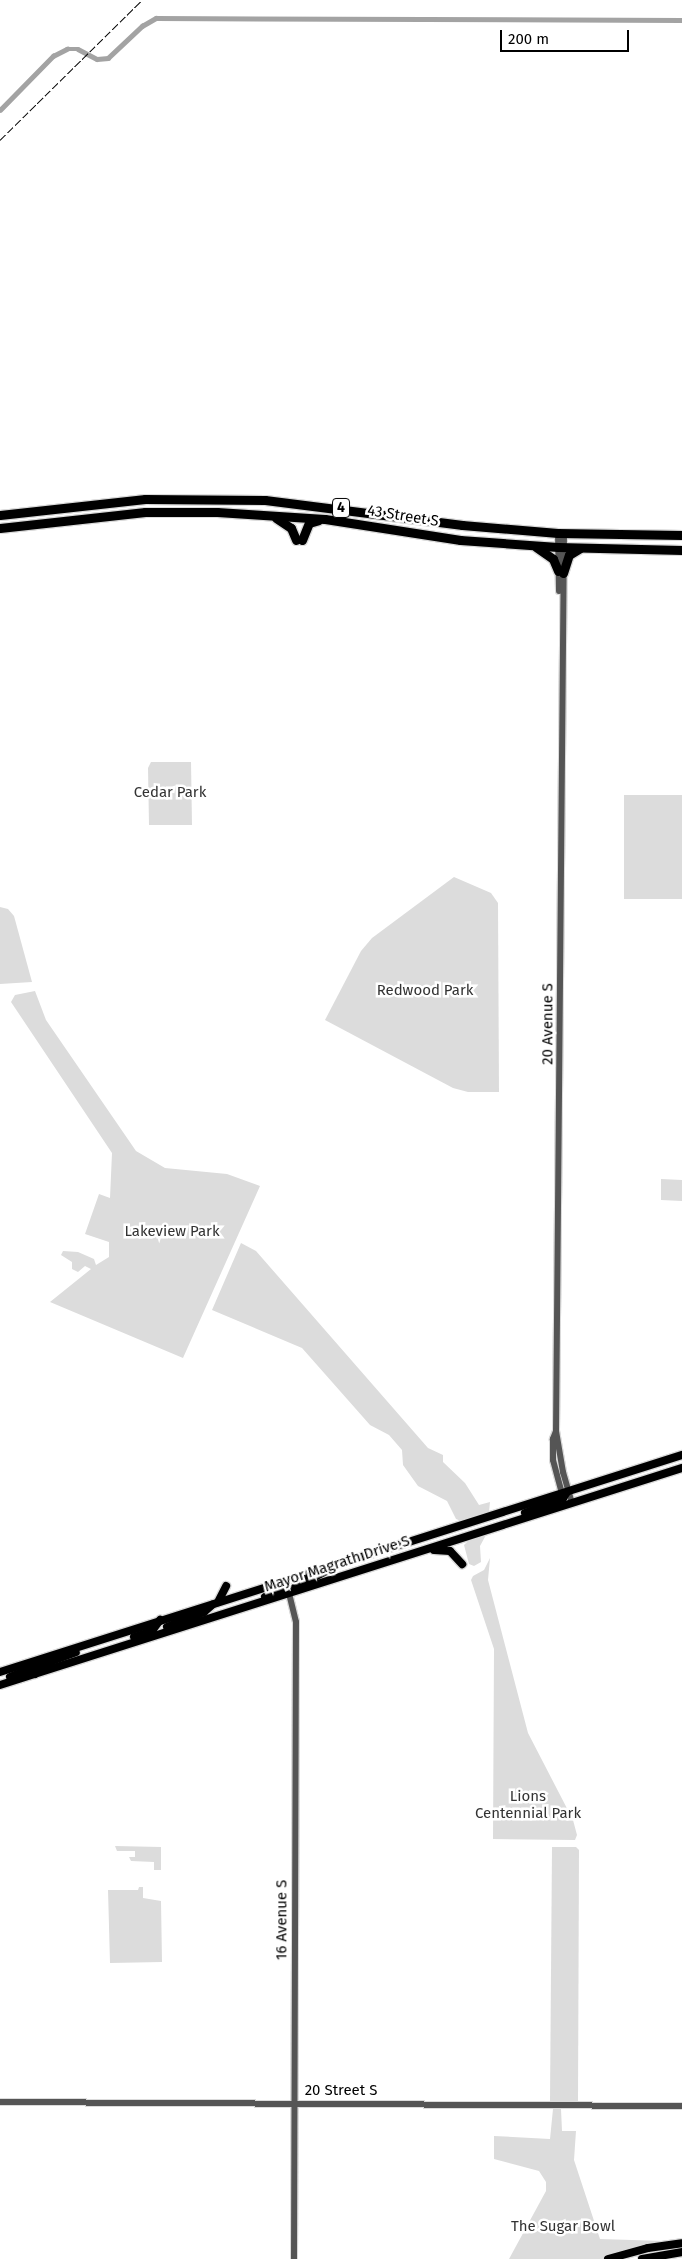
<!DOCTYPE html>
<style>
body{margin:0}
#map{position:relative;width:682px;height:2259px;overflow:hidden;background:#fff;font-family:"Fira Sans",sans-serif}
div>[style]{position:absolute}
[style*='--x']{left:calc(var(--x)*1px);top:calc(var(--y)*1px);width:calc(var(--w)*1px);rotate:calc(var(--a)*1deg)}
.green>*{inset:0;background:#dcdcdc}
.canal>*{height:4.5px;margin:-2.25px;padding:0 2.25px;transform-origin:2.25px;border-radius:2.25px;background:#a3a3a3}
.roads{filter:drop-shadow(1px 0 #dbdbdb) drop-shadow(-1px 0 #dbdbdb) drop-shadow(0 1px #dbdbdb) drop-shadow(0 -1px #dbdbdb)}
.tertiary>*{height:6px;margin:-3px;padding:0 3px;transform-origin:3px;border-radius:3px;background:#555}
.primary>*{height:8px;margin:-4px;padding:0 4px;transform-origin:4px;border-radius:4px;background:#000}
.trunk>*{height:9px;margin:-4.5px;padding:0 4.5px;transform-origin:4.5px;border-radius:4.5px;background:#000}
.rail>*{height:1px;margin-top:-0.5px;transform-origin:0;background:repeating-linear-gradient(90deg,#000 0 8px,transparent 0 10.5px)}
span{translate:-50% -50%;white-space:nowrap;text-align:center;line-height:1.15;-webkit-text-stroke:5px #fff;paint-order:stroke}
.shield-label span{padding:1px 4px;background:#fff;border:1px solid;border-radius:4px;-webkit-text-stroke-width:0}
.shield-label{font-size:14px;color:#000;font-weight:700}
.street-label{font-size:15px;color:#000}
.park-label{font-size:15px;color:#333}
.scale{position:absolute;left:500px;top:30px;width:129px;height:22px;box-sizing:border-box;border:2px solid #000;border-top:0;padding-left:6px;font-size:15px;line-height:18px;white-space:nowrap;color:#000;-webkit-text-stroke:4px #fff;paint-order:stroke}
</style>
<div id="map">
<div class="green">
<div style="clip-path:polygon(151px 762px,191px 762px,192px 825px,149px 825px,148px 768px)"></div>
<div style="clip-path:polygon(624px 795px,682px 795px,682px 899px,624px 899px)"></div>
<div style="clip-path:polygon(454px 877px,491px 893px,498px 903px,499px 1092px,468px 1092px,453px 1088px,325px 1020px,361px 951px,372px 938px)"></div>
<div style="clip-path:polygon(0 907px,8px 909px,14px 916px,32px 982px,0 984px)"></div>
<div style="clip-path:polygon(35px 991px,46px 1020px,136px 1151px,165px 1168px,227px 1174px,260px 1186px,183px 1358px,50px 1302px,91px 1269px,85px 1266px,78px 1272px,72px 1269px,72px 1262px,61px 1255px,63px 1251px,78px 1252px,94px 1259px,96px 1265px,109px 1257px,109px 1242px,85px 1234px,99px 1194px,110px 1198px,112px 1153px,11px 1002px,15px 995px)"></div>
<div style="clip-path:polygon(661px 1179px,682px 1180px,682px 1201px,661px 1200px)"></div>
<div style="clip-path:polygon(241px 1243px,256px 1251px,428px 1448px,443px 1455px,443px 1462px,465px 1483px,479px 1505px,490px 1502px,489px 1512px,461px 1521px,456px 1519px,447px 1501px,418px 1486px,403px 1465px,402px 1450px,389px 1435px,370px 1425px,302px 1348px,212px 1310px)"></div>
<div style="clip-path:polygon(486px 1535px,480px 1546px,481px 1562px,474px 1566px,469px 1564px,464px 1545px,469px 1540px)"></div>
<div style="clip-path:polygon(490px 1558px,488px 1580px,528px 1733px,573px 1820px,577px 1835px,575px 1840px,493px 1839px,494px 1649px,471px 1580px,473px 1576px,484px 1570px)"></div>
<div style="clip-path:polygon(115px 1846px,161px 1847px,161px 1870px,154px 1870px,154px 1862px,131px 1861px,129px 1857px,135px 1857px,135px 1851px,117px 1851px)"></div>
<div style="clip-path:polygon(552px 1847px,576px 1847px,579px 1850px,578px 2101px,550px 2101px)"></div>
<div style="clip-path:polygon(139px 1887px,143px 1887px,143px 1898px,161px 1901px,162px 1962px,110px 1963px,108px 1890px,138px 1890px)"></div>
<div style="clip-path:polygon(553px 2109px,561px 2109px,562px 2131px,576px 2131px,574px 2160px,600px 2239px,664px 2241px,602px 2259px,509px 2259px,546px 2191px,546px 2182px,539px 2171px,494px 2159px,494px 2136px,550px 2139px)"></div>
</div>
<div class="canal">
<div style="--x:0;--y:110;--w:76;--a:-45.5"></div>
<div style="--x:53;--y:56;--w:16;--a:-27"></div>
<div style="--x:67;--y:49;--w:11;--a:0"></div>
<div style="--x:78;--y:49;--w:21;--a:28"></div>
<div style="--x:97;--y:59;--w:11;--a:-5"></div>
<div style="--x:108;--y:58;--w:47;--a:-43.3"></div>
<div style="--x:142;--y:26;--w:16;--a:-30"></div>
<div style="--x:156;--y:18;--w:526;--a:0.22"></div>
</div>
<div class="roads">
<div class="tertiary">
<div style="--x:558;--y:533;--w:58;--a:89"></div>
<div style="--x:564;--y:533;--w:898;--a:90.51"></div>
<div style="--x:556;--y:1431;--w:42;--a:80.3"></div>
<div style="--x:563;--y:1472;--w:32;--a:74"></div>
<div style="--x:556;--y:1431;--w:9;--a:111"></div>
<div style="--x:553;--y:1439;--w:21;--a:90"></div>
<div style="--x:553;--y:1460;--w:38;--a:75"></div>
<div style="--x:286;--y:1581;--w:42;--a:76.3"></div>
<div style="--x:296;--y:1622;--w:637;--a:90.18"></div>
<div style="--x:0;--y:2102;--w:682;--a:0.34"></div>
</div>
<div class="primary">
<div style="--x:525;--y:1513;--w:41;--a:-21.5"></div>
<div style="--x:563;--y:1498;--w:7;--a:-56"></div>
<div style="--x:434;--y:1550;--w:16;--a:4"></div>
<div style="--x:450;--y:1551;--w:18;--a:47"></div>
<div style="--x:294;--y:1588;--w:38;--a:-28"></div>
<div style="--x:265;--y:1597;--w:20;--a:-24"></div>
<div style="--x:283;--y:1589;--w:9;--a:-69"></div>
<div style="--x:218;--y:1602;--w:18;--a:-63"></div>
<div style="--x:167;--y:1627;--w:40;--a:-22"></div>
<div style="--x:204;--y:1612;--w:11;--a:-41"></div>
<div style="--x:134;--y:1637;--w:19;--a:-18"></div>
<div style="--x:152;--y:1631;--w:14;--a:-54"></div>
<div style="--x:0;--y:1672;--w:716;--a:-17.65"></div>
<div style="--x:35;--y:1674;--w:11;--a:-56"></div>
<div style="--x:41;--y:1665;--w:37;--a:-20"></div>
<div style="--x:10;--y:1677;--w:27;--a:-22"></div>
<div style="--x:35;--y:1667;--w:6;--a:-51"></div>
<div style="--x:0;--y:1685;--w:716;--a:-17.65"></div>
<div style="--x:608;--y:2259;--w:41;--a:-15.4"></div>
<div style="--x:648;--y:2248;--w:34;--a:-8"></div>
<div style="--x:642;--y:2259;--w:41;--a:-9.9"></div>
</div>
<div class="trunk">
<div style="--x:0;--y:515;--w:146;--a:-6.3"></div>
<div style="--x:145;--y:499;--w:120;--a:0.5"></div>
<div style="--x:265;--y:500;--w:199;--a:7.2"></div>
<div style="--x:462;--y:525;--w:96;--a:4.8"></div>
<div style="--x:558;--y:533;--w:124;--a:0.9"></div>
<div style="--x:276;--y:518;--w:18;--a:34"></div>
<div style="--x:291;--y:528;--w:13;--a:67"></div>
<div style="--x:0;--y:528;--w:146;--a:-6.3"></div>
<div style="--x:145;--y:512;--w:72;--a:0"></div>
<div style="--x:217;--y:512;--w:108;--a:3.7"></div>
<div style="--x:325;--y:519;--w:137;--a:8.8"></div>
<div style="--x:460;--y:540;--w:98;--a:4.1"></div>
<div style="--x:558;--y:547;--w:124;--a:1.4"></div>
<div style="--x:302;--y:540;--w:18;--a:-68"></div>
<div style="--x:309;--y:523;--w:10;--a:-17"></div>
<div style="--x:536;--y:547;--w:21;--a:35"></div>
<div style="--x:553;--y:559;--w:13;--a:67"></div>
<div style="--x:563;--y:573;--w:19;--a:-72"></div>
<div style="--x:569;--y:555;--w:13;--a:-32"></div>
</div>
</div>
<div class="rail">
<div style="--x:0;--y:140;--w:199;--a:-44.6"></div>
</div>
<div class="shield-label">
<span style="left:341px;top:508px">4</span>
</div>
<div class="street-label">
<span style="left:403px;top:516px;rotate:9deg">43 Street S</span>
<span style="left:548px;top:1024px;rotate:-90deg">20 Avenue S</span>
<span style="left:337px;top:1564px;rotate:-18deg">Mayor Magrath Drive S</span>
<span style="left:282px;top:1920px;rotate:-90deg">16 Avenue S</span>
<span style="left:341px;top:2091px">20 Street S</span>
</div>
<div class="park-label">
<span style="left:170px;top:793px">Cedar Park</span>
<span style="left:425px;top:991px">Redwood Park</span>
<span style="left:172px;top:1232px">Lakeview Park</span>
<span style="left:528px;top:1805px">Lions<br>Centennial Park</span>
<span style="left:563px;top:2227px">The Sugar Bowl</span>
</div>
<div class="scale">200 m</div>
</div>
